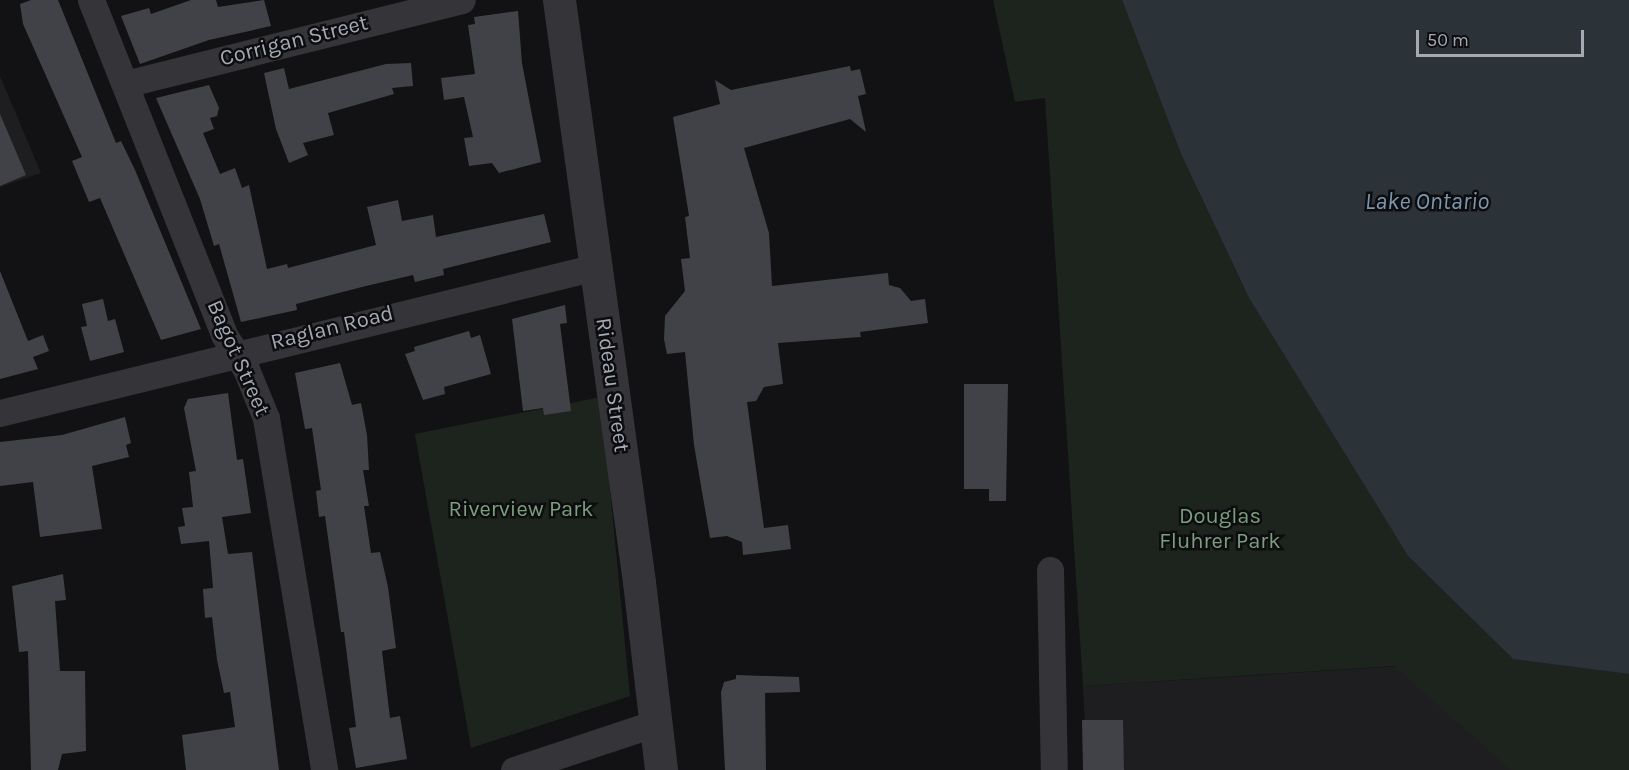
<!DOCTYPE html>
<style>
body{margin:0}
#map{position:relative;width:1629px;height:770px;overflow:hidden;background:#121214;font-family:Karla,sans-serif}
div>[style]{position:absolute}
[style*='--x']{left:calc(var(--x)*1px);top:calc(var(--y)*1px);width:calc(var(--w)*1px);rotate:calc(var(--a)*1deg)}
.built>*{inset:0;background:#1e1e21}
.green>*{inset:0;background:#1d241e}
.water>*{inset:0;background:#2b3339}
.building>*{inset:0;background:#414247}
.minor>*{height:27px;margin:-13.5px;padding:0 13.5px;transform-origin:13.5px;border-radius:13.5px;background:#343439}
.tertiary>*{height:33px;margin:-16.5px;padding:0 16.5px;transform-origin:16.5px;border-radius:16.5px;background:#343439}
span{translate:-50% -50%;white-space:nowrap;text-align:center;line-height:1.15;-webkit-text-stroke:5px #0d0d0f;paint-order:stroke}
.street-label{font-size:22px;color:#a4a9b4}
.park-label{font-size:22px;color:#7b9f7e}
.water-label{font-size:24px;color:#7b97af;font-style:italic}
.scale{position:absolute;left:1416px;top:30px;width:168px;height:27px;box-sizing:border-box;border:3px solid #a4a9b4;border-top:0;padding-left:8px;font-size:18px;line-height:21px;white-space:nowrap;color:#a4a9b4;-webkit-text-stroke:4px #0d0d0f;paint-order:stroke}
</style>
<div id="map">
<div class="built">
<div style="clip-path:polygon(0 76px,41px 173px,0 187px)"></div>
<div style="clip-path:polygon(1513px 659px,1629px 674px,1629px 770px,1087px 770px,1083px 686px)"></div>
</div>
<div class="green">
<div style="clip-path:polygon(993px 0,1122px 0,1181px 154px,1249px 298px,1408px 556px,1513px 659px,1629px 674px,1629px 770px,1511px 770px,1394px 666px,1083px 686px,1045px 98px,1015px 102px)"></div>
<div style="clip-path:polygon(601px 397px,630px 696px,471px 748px,415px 434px)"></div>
</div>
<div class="water">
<div style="clip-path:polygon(1122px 0,1629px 0,1629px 674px,1513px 659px,1408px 556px,1249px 298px,1181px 154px)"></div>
</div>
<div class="building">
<div style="clip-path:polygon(31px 0,58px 0,116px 143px,121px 141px,135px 170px,201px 329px,161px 340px,100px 198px,89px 202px,72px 161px,82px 157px,23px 24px,20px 4px)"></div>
<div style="clip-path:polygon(191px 0,216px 0,218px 7px,264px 0,271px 26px,209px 40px,140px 64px,121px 16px,149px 8px,151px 14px)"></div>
<div style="clip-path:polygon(518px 11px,522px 63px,541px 162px,499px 173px,492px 163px,469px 166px,464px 138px,473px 137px,464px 97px,444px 100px,441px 78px,475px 74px,468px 25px,475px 24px,474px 17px)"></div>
<div style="clip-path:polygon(411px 63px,413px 86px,392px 88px,394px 94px,328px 113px,334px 135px,303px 143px,308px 155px,289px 163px,276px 129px,264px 73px,284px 68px,289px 89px,386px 64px)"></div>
<div style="clip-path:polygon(850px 66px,851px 71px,860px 69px,866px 94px,858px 96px,866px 132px,850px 119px,744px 148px,769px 233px,772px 286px,888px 273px,889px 285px,900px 288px,911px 301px,925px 299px,928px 323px,860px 332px,861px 337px,778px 343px,783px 384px,764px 387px,756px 401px,747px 402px,764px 528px,788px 525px,791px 549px,743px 555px,742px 542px,727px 536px,710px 538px,694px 445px,685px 352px,667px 354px,664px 339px,665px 316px,685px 291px,681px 259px,690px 258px,685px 217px,689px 216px,673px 117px,720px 104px,715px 80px,731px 90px)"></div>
<div style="clip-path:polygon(209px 85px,219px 108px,217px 116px,210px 118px,214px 129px,203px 133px,220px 174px,235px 168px,242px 188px,249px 185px,267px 269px,287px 264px,288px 268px,376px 245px,367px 207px,398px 200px,402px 221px,433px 215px,436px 237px,544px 214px,551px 242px,443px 269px,444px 275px,415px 282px,413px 275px,366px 286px,296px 304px,297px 310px,241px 322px,219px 244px,214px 246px,200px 199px,156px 98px)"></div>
<div style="clip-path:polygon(0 114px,26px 175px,0 186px)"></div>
<div style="clip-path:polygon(0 271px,28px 341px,43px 335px,49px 351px,33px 357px,38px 369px,0 379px)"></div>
<div style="clip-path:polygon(103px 299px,108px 321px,115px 319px,124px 352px,90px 361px,81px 327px,87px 326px,82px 304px)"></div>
<div style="clip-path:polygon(565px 305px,567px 323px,560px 324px,571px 411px,544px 415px,543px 408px,523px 411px,512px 319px)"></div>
<div style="clip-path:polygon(469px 331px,471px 338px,480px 335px,491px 374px,444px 387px,445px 394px,423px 400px,405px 354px,415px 351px,414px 347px)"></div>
<div style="clip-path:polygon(340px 363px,352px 405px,361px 403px,367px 435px,369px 470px,363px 470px,369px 506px,364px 506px,371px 553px,380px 552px,388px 587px,396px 648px,382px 651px,390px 718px,400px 716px,407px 759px,356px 768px,349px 728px,356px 727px,344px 632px,341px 632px,325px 516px,319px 517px,316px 491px,321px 490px,312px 428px,305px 429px,295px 373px)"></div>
<div style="clip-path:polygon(964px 384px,1008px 384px,1006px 501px,989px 501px,989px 489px,964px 489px)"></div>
<div style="clip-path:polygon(228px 393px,237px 460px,243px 459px,251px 513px,222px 517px,228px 554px,252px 552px,279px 770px,186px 770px,182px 735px,235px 727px,230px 692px,224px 693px,217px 660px,212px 617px,205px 618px,203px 589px,213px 588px,209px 541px,181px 544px,178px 527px,185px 526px,182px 508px,193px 507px,189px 472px,196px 471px,184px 408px,188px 399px)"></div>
<div style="clip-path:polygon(125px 417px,131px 443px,126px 445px,129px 457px,92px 466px,102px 529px,40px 537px,33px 482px,0 486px,0 442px,62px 435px)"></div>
<div style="clip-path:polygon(63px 574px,66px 600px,55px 601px,60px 671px,85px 671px,86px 751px,62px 754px,58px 770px,31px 770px,28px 651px,19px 652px,12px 586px)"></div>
<div style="clip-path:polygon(736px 675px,799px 677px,800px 692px,765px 693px,766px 770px,725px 770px,721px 692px,724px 682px,736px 679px)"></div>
<div style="clip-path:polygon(1082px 720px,1123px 720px,1124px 770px,1083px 770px)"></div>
</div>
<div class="minor">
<div style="--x:91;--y:0;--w:360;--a:68.3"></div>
<div style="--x:224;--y:335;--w:40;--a:57.1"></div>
<div style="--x:246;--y:369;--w:53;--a:67.8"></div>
<div style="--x:266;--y:418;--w:357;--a:80.6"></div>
<div style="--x:125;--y:84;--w:347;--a:-14"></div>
<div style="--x:0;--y:413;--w:614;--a:-13.76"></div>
<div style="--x:1050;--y:570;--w:200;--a:88.9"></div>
<div style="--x:514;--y:770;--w:150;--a:-18.3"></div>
</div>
<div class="tertiary">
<div style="--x:559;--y:0;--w:587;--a:82.17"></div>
<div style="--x:639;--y:582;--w:189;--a:83.3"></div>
</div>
<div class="street-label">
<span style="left:294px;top:41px;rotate:-14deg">Corrigan Street</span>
<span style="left:332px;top:328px;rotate:-14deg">Raglan Road</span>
<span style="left:238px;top:358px;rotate:66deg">Bagot Street</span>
<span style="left:612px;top:385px;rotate:82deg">Rideau Street</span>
</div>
<div class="park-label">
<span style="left:521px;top:510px">Riverview Park</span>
<span style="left:1220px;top:529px">Douglas<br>Fluhrer Park</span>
</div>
<div class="water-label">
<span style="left:1427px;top:202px">Lake Ontario</span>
</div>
<div class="scale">50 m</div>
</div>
